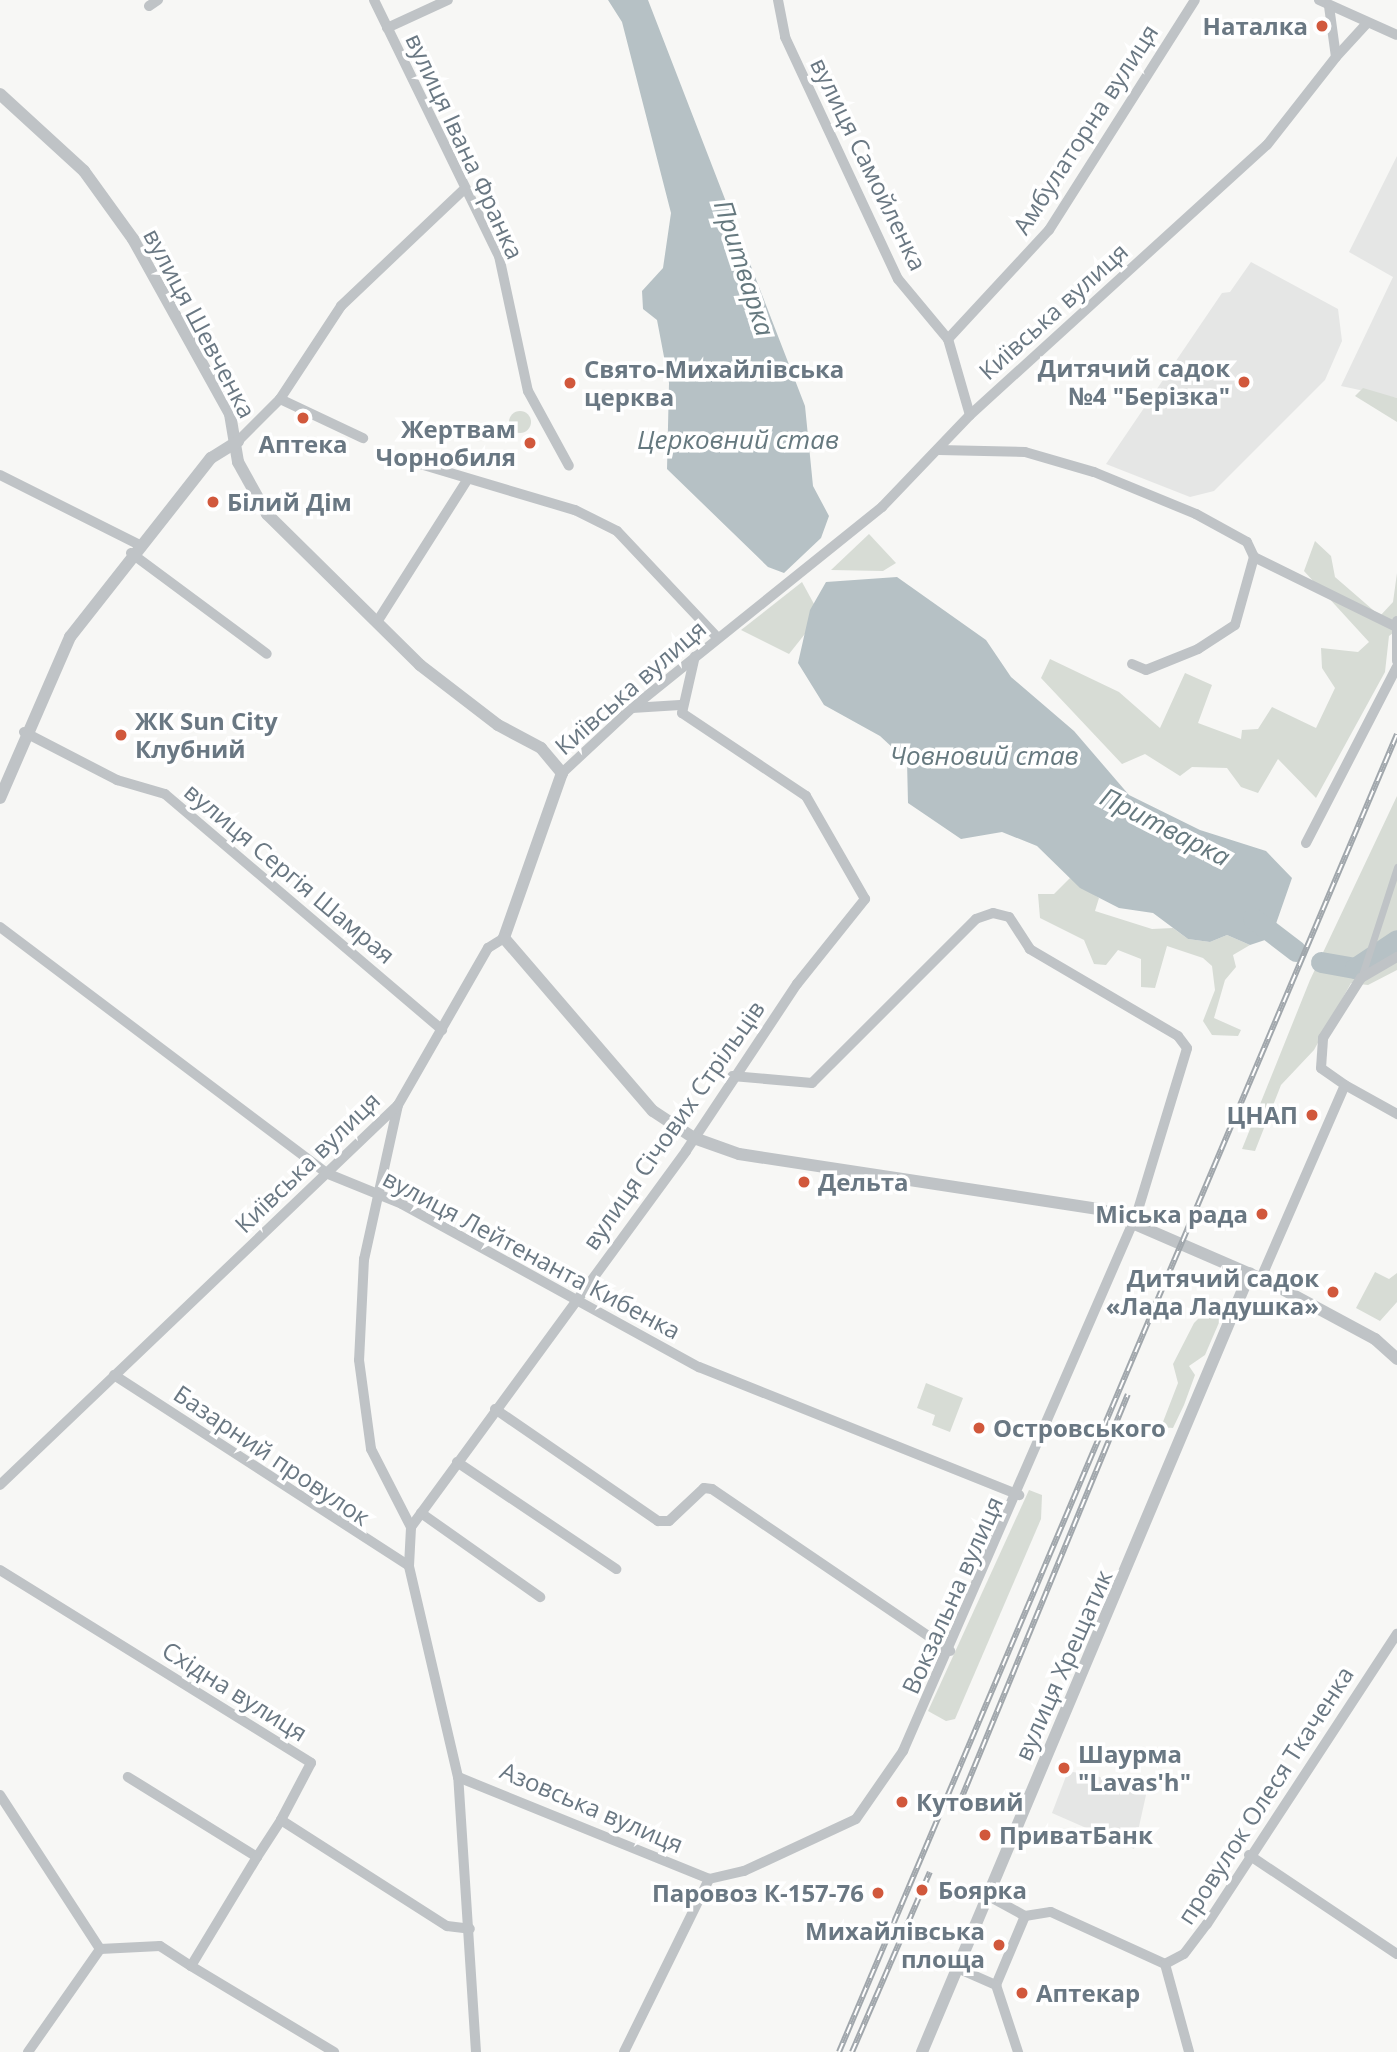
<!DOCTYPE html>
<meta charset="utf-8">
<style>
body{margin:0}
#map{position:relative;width:1397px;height:2052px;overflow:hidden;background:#f7f7f5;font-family:"Open Sans",sans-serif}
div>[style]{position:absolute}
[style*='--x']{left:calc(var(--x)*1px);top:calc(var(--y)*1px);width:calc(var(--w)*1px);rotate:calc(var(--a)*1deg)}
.built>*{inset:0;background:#e5e6e5}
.green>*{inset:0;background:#d7dcd5}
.round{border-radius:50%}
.water>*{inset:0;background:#b6c1c5}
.river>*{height:21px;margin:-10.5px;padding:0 10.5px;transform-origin:10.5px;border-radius:10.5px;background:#b6c1c5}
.pedestrian>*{height:7px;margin:-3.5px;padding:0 3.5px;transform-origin:3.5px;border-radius:3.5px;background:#bfc3c6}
.minor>*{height:10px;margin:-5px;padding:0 5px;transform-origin:5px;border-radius:5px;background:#bfc3c6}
.tertiary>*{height:12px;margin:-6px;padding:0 6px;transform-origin:6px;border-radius:6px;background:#bfc3c6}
.rail>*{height:6px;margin-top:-3px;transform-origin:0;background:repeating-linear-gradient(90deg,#fff 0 10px,#a1a7ac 0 20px);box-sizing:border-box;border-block:2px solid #a1a7ac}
.dots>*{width:19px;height:19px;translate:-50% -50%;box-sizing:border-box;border:4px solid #fff;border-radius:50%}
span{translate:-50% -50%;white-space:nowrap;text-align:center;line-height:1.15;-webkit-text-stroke:7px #fff;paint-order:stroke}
.poi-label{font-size:24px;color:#6a7883;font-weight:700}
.right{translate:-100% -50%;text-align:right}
.left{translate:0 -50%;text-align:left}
.street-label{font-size:24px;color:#6a7883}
.water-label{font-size:26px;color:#66797f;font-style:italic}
</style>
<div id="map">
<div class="built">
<div style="clip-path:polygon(1397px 156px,1397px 398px,1341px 386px,1393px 277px,1349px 252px)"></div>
<div style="clip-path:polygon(1251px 262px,1338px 309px,1342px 341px,1325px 380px,1214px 491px,1190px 497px,1106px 464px,1222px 293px,1230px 292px)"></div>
<div style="clip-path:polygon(1068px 1771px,1148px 1786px,1134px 1849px,1052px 1813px)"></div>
</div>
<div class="green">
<div style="clip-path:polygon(1363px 388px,1397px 398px,1397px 422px,1355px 396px)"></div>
<div class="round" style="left:509px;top:411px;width:22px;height:22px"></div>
<div style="clip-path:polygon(869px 534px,896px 563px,883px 571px,831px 570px)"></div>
<div style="clip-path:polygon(1315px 541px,1331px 556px,1335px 577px,1380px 616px,1393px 602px,1397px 573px,1397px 630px,1389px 636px,1385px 672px,1316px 798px,1278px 759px,1258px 793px,1241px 787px,1227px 768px,1192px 767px,1180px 776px,1145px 754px,1122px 764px,1041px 678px,1050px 659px,1119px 692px,1160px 728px,1185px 673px,1212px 685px,1198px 723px,1241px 739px,1242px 730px,1258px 729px,1272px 707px,1316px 728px,1335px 688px,1322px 668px,1321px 648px,1358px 652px,1369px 642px,1304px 571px)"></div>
<div style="clip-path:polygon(802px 582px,820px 615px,789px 654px,741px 630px)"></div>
<div style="clip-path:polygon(1397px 796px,1397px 970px,1368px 985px,1351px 983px,1314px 1050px,1281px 1085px,1255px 1151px,1242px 1149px,1310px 980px)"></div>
<div style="clip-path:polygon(1070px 878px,1099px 898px,1095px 911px,1152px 929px,1173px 928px,1188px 939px,1210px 942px,1227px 935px,1250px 945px,1233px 955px,1236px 967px,1225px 980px,1214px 1018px,1241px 1030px,1238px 1036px,1212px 1035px,1203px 1021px,1215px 990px,1212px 966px,1203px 958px,1167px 946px,1155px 988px,1141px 987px,1141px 959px,1118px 950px,1106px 965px,1094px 964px,1084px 940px,1040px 918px,1038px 894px,1054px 894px)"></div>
<div style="clip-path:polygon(1375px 1272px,1389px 1279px,1397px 1273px,1397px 1302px,1380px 1321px,1356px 1308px)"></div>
<div style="clip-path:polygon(1217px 1300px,1224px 1311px,1205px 1355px,1189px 1366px,1195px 1375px,1184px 1405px,1173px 1428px,1161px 1427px,1178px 1383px,1173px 1364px,1194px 1323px)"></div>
<div style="clip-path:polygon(926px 1383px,963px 1398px,950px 1432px,932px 1425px,935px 1415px,917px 1408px)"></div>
<div style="clip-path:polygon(1029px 1490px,1042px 1495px,1041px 1519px,955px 1719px,946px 1721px,928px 1711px)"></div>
</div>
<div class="water">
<div style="clip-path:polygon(608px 0,648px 0,805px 406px,813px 486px,829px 516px,821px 538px,784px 573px,768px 567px,667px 469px,669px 383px,657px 320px,643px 309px,642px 291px,663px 268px,671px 213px,622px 22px)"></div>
<div style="clip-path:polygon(897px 577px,986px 640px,1011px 677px,1074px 731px,1129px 795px,1200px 830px,1266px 851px,1292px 878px,1271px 938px,1250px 945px,1227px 935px,1210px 942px,1188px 939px,1153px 913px,1119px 908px,1080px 888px,1037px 846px,1002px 832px,961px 839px,908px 803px,907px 761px,880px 736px,824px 705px,798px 663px,810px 610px,826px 582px)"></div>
</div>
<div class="river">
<div style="--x:1253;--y:918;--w:54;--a:37.5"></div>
<div style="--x:1321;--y:962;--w:35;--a:10"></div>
<div style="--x:1355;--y:968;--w:50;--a:-33.7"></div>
</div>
<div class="pedestrian">
<div style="--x:1361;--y:978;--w:117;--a:-72"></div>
</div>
<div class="minor">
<div style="--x:374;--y:0;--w:285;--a:64"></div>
<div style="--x:499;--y:256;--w:138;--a:77.9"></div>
<div style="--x:528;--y:391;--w:85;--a:61.3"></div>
<div style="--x:778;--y:0;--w:38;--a:79"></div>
<div style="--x:785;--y:37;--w:267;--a:65"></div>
<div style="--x:898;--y:279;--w:78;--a:50.2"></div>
<div style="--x:948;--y:339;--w:79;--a:73.9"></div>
<div style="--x:1319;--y:0;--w:85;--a:24.2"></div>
<div style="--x:149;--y:6;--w:11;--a:-34"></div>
<div style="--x:1329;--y:6;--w:51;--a:82.2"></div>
<div style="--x:1336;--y:57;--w:46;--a:-47.6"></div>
<div style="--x:387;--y:28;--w:67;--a:-24.7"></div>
<div style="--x:948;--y:339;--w:149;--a:-47.2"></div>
<div style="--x:1049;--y:230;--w:272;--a:-57.6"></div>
<div style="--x:280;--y:399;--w:92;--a:25.2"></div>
<div style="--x:238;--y:441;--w:59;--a:-45"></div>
<div style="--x:280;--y:399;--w:111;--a:-56.7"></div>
<div style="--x:341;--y:306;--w:167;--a:-43.5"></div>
<div style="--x:939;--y:450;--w:86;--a:1.3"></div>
<div style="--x:1025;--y:452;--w:72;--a:16.2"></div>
<div style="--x:1094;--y:472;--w:110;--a:22.4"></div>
<div style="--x:1196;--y:514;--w:58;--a:28.8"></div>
<div style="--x:1247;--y:542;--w:17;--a:65"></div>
<div style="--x:1254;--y:557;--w:156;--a:26.2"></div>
<div style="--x:390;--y:455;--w:193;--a:16.6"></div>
<div style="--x:575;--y:510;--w:47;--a:26.6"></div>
<div style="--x:617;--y:531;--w:147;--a:46.7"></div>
<div style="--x:0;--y:475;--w:154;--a:26.6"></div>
<div style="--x:131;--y:553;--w:169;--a:36.6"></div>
<div style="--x:1397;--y:621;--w:40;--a:90"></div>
<div style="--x:377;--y:622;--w:166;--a:-57.6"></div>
<div style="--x:1132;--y:664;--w:15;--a:23"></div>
<div style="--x:1146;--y:670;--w:56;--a:-22"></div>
<div style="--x:1198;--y:649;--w:44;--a:-33"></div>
<div style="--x:1235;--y:625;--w:71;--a:-74.4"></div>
<div style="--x:632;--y:708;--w:48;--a:-3.6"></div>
<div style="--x:24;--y:732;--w:105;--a:27.3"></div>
<div style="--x:117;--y:780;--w:50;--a:16.3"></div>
<div style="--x:165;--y:794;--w:364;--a:40.4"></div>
<div style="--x:562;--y:773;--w:96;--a:-42.9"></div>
<div style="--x:632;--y:708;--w:321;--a:-38.8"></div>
<div style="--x:882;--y:507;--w:127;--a:-46.3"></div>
<div style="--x:970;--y:415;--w:401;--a:-42.3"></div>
<div style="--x:1267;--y:145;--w:112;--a:-51.9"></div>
<div style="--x:1306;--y:843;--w:198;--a:-62.7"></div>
<div style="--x:0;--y:927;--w:408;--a:37"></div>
<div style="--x:326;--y:1173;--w:82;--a:22.2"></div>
<div style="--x:402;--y:1204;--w:339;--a:28.8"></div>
<div style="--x:699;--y:1367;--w:345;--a:21.8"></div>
<div style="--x:1345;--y:1085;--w:29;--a:-145"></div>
<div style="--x:1321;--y:1068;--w:30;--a:-86"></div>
<div style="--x:1323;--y:1038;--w:71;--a:-57.7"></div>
<div style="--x:1361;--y:978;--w:42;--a:-30.3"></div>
<div style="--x:398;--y:1105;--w:158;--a:102.4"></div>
<div style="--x:364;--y:1259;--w:101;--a:92.8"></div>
<div style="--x:359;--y:1360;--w:90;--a:82.3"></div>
<div style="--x:371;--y:1449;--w:88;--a:62.9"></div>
<div style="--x:1261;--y:1278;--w:210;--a:-66.5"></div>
<div style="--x:1345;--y:1085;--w:60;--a:29.1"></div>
<div style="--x:114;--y:1375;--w:351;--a:32.9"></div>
<div style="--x:495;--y:1409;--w:198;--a:34.5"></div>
<div style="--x:658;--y:1521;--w:11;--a:0"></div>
<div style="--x:669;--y:1521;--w:48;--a:-43.3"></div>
<div style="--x:704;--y:1488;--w:8;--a:7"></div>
<div style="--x:712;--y:1489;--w:288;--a:34.2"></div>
<div style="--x:457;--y:1462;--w:192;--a:33.9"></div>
<div style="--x:0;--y:1485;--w:550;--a:-43.67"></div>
<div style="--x:398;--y:1105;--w:181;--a:-60.2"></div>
<div style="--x:488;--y:948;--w:19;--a:-32"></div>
<div style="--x:421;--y:1513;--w:146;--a:35.2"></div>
<div style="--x:0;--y:1570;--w:366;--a:31.8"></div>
<div style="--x:311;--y:1763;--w:64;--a:117.8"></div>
<div style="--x:281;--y:1820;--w:197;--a:32.6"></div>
<div style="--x:447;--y:1926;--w:23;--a:7"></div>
<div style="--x:458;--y:1777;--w:271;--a:22.1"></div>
<div style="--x:0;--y:1795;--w:184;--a:57"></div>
<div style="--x:100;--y:1949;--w:60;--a:-2.9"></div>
<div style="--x:160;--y:1946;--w:37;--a:33"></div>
<div style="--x:191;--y:1966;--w:127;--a:-58.8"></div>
<div style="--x:257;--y:1857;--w:152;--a:-148.2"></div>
<div style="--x:1249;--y:1855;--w:178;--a:33.8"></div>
<div style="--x:257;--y:1857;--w:44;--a:-57"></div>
<div style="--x:987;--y:1895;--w:43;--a:28.9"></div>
<div style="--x:1025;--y:1916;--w:75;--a:112.8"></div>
<div style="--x:1025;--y:1916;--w:26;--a:-9"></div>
<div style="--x:1051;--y:1912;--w:125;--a:24.5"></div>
<div style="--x:1165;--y:1964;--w:21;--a:-28"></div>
<div style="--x:1184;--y:1954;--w:38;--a:-53"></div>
<div style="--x:1207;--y:1924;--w:347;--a:-56.8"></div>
<div style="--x:1165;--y:1964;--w:91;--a:74.7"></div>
<div style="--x:191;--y:1966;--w:167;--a:31"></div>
<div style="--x:957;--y:1968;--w:43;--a:23.6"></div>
<div style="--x:996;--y:1985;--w:71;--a:71.8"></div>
<div style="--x:28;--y:2052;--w:126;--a:-55"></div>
<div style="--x:476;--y:2052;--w:276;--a:-93.7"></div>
<div style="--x:458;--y:1777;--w:217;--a:-103.1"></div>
<div style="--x:409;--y:1566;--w:39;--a:-87"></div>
<div style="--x:411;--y:1527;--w:466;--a:-53.8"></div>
<div style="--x:686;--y:1151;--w:201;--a:-56.4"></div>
<div style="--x:797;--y:984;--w:109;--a:-51.3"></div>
<div style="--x:865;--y:899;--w:119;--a:-119.8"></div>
<div style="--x:806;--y:796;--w:149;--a:-146.2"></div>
<div style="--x:682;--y:713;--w:58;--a:-77.2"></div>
<div style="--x:624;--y:2052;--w:193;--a:-63.8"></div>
<div style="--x:709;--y:1879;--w:36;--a:-13"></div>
<div style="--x:744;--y:1871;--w:123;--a:-24.9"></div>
<div style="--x:856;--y:1819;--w:83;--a:-55.3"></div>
<div style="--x:903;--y:1751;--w:587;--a:-66.49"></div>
<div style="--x:1137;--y:1213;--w:172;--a:-73.1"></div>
<div style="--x:1187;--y:1048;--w:15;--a:-127"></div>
<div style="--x:1178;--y:1036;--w:172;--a:-149.6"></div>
<div style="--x:1030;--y:949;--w:38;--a:-123"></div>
<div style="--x:1009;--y:917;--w:16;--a:-166"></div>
<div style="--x:993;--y:913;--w:18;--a:161"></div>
<div style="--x:976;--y:919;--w:232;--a:135"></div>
<div style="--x:812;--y:1083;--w:80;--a:-175"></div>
</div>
<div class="tertiary">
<div style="--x:0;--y:94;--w:114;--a:42.5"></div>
<div style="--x:84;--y:171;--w:84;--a:54.2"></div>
<div style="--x:133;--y:239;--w:200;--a:61"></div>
<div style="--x:230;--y:414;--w:49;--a:80.5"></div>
<div style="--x:238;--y:462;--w:60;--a:60.9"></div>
<div style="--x:267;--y:514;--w:215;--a:44.6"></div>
<div style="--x:420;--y:665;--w:98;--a:37.6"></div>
<div style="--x:498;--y:725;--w:49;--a:28.1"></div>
<div style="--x:541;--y:748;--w:33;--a:50"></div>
<div style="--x:562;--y:773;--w:175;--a:109.4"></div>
<div style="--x:504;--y:938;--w:228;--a:49.3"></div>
<div style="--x:653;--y:1111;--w:49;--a:33.4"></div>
<div style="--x:694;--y:1138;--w:48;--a:19.6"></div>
<div style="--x:739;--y:1154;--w:365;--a:8.7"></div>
<div style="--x:1100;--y:1209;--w:186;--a:23.4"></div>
<div style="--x:1271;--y:1283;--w:118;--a:28.3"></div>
<div style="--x:1375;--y:1339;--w:30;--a:42"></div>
<div style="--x:0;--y:798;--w:176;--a:-66.5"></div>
<div style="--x:70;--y:637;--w:228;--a:-51.8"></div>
<div style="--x:211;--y:458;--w:32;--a:-32"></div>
<div style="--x:922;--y:2052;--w:845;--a:-67.17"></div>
</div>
<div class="rail">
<div style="--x:959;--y:1804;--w:443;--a:-67.6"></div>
<div style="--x:839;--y:2052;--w:1431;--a:-67.05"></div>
<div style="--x:852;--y:2052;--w:196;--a:-66.6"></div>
</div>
<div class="dots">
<div style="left:1322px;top:26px;background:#d1583c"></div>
<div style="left:1244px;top:382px;background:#d1583c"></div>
<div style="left:570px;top:383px;background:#d1583c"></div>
<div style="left:303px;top:418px;background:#d1583c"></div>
<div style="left:530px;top:443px;background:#d1583c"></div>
<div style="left:213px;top:502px;background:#d1583c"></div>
<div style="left:121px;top:735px;background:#d1583c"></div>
<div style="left:1312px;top:1115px;background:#d1583c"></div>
<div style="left:804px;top:1182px;background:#d1583c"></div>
<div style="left:1262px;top:1214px;background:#d1583c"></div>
<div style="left:1333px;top:1292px;background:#d1583c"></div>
<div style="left:979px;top:1428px;background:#d1583c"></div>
<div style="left:1064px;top:1768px;background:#d1583c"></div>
<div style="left:902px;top:1802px;background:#d1583c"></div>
<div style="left:985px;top:1835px;background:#d1583c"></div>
<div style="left:922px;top:1890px;background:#d1583c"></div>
<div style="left:878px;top:1893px;background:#d1583c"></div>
<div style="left:999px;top:1945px;background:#d1583c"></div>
<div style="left:1022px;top:1993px;background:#d1583c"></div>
</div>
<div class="poi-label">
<span class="right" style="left:1308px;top:26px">Наталка</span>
<span class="right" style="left:1230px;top:382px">Дитячий садок<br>№4 "Берізка"</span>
<span class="left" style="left:584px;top:383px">Свято-Михайлівська<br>церква</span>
<span class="right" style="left:516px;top:443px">Жертвам<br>Чорнобиля</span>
<span style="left:303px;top:444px">Аптека</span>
<span class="left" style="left:227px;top:502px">Білий Дім</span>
<span class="left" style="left:135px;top:735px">ЖК Sun City<br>Клубний</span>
<span class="right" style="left:1298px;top:1115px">ЦНАП</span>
<span class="left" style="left:818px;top:1182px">Дельта</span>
<span class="right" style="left:1248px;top:1214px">Міська рада</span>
<span class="right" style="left:1319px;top:1292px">Дитячий садок<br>«Лада Ладушка»</span>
<span class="left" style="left:993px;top:1428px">Островського</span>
<span class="left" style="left:1078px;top:1768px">Шаурма<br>"Lavas'h"</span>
<span class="left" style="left:916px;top:1802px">Кутовий</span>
<span class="left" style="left:999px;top:1835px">ПриватБанк</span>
<span class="left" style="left:938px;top:1890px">Боярка</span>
<span class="right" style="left:864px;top:1893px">Паровоз К-157-76</span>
<span class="right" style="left:985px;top:1945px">Михайлівська<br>площа</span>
<span class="left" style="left:1036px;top:1993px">Аптекар</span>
</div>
<div class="street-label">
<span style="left:1085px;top:129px;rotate:-57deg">Амбулаторна вулиця</span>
<span style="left:465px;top:146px;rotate:65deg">вулиця Івана Франка</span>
<span style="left:869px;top:164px;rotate:64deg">вулиця Самойленка</span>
<span style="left:1053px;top:311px;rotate:-42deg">Київська вулиця</span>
<span style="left:200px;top:323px;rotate:62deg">вулиця Шевченка</span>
<span style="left:630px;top:687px;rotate:-41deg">Київська вулиця</span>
<span style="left:290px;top:873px;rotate:40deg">вулиця Сергія Шамрая</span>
<span style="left:673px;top:1125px;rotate:-55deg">вулиця Січових Стрільців</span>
<span style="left:307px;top:1162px;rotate:-44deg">Київська вулиця</span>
<span style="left:532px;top:1254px;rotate:28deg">вулиця Лейтенанта Кибенка</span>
<span style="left:272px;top:1455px;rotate:34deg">Базарний провулок</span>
<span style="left:952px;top:1595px;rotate:-66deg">Вокзальна вулиця</span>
<span style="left:1063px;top:1665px;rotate:-66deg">вулиця Хрещатик</span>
<span style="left:235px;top:1691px;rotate:32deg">Східна вулиця</span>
<span style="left:1265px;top:1795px;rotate:-57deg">провулок Олеся Ткаченка</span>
<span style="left:592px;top:1807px;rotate:23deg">Азовська вулиця</span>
</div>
<div class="water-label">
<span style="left:744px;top:268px;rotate:72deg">Притварка</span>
<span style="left:738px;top:440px">Церковний став</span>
<span style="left:984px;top:756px">Човновий став</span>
<span style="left:1165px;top:827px;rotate:27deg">Притварка</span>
</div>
</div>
